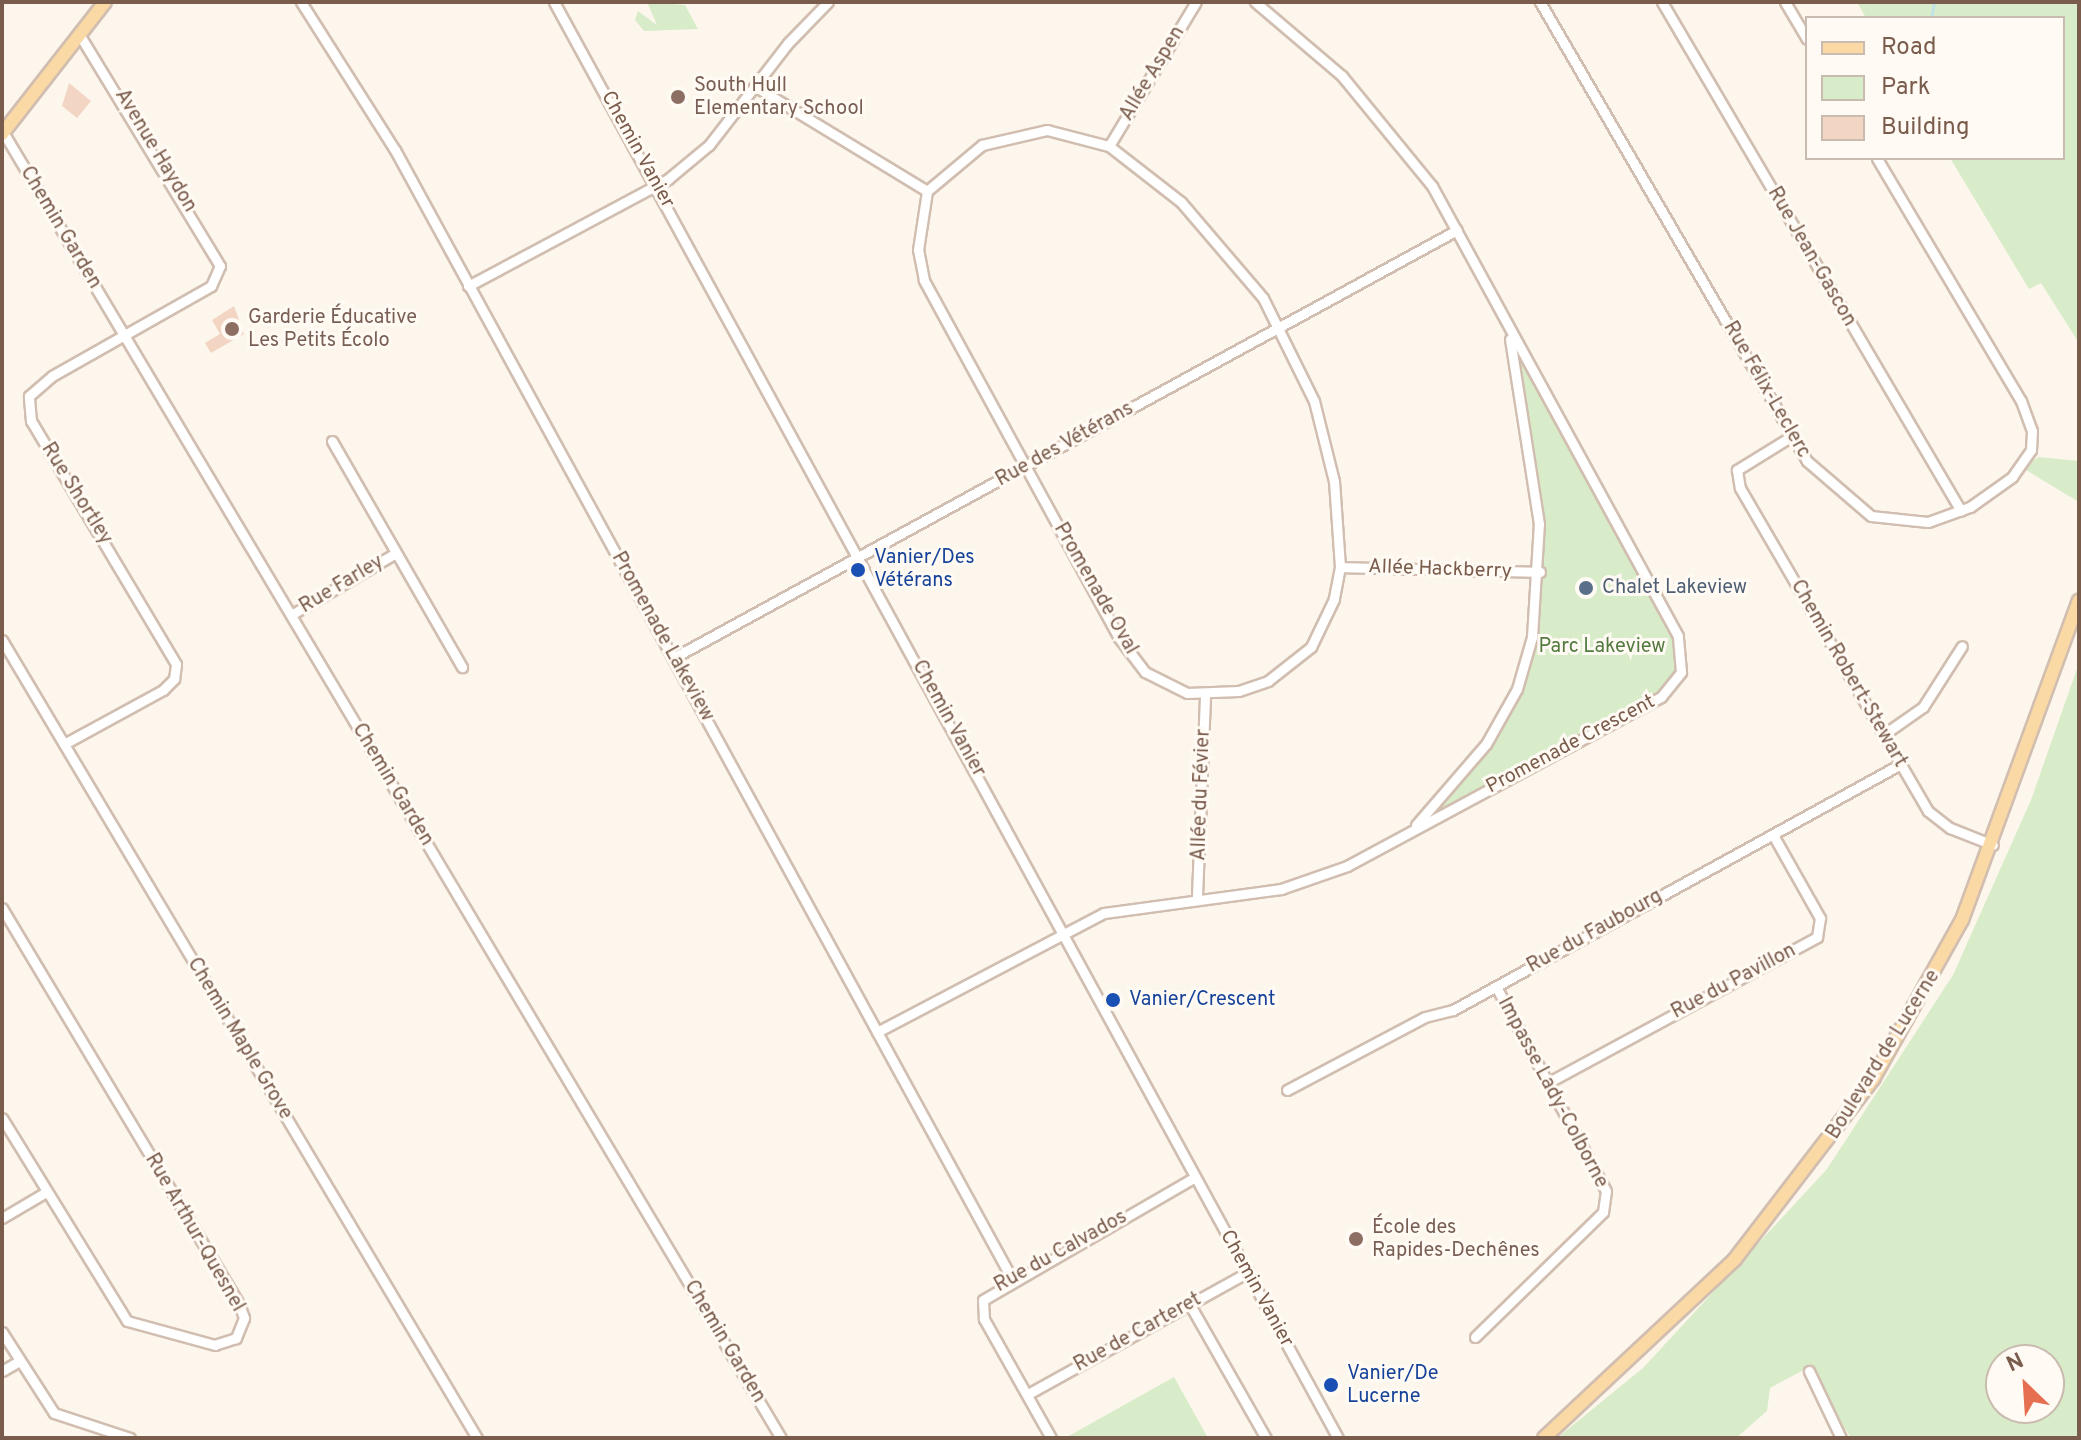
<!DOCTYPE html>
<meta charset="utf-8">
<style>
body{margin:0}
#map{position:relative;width:2081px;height:1440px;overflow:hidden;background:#fdf6ec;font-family:Overpass,sans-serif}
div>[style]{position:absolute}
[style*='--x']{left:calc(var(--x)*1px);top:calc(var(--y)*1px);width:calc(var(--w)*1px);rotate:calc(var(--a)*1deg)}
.green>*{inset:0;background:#d8ecc9}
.stream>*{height:3px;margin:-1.5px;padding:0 1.5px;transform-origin:1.5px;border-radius:1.5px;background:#bfe3e8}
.building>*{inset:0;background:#f3d5c3}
.roads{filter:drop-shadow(2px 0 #d1beb0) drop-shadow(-2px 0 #d1beb0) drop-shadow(0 2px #d1beb0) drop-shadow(0 -2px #d1beb0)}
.minor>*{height:9px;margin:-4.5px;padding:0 4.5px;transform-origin:4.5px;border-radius:4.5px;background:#fff}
.major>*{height:12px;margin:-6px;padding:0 6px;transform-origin:6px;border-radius:6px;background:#fbd9a5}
.dots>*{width:22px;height:22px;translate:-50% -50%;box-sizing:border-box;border:4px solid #fffaf3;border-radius:50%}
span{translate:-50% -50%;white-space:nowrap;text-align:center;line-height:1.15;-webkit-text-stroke:6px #fffaf3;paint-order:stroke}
.street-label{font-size:20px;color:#7a5c4d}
.education-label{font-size:20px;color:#785e54}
.left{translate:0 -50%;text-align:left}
.transit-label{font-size:20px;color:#164399}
.service-label{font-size:20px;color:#4e5e75}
.park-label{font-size:20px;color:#537a41}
.frame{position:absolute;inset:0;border:4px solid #7a5c4d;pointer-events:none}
.legend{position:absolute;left:1805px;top:16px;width:260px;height:144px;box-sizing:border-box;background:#fffaf3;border:2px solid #cabbb1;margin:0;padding:10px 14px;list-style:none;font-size:24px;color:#7a5c4d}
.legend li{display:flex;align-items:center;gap:16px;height:40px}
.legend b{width:40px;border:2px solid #cabbb1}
.north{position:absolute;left:1985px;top:1344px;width:80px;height:80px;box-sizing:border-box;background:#fffaf3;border:2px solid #cabbb1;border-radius:50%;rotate:335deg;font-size:22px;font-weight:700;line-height:32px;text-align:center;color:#7a5c4d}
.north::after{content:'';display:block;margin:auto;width:28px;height:36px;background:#e76f51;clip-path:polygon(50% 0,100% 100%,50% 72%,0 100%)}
</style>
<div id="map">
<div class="green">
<div style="clip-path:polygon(647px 2px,685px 5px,698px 29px,644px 31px,635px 20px,638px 11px,657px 25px)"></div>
<div style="clip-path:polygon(1857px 2px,2079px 2px,2079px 343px,2041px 283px,2029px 289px,1950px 158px,2063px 158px,2063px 18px,1866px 18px)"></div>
<div style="clip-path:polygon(1506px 327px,1683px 649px,1672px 686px,1405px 836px,1486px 744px,1524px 668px,1539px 524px)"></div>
<div style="clip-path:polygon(2039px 457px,2079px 461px,2079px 502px,2021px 467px)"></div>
<div style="clip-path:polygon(evenodd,2079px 663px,2079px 1438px,1851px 1438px,1807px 1368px,1770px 1388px,1767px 1411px,1736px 1438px,1557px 1438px,1643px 1368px,1827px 1169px,1953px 975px,2031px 800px,2079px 663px,2001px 1360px,2049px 1360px,2049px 1408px,2001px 1408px,2001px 1360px)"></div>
<div style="clip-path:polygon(1174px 1377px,1208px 1438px,1065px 1438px)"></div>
</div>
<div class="stream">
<div style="--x:1902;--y:18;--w:1;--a:0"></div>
<div style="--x:1931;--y:18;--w:16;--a:-79"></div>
</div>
<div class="building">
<div style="clip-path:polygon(69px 83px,91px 101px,77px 118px,62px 106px)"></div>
<div style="clip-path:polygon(234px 306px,244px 334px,211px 353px,205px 343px,220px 334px,212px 320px)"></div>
</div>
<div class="roads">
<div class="minor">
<div style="--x:301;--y:2;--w:175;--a:57.6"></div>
<div style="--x:395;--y:150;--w:1287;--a:61.34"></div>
<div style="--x:554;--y:2;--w:1636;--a:61.37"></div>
<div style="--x:1540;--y:2;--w:531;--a:59.81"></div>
<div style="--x:1807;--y:461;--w:84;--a:40.7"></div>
<div style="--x:1871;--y:516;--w:57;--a:6"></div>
<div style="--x:1928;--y:522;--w:45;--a:-19.7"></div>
<div style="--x:1970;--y:507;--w:52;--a:-35.5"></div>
<div style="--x:2012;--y:477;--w:33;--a:-55"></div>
<div style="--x:2031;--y:450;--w:19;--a:-87"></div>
<div style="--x:2032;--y:431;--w:32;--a:-110"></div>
<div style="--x:2021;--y:401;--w:282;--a:-120.7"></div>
<div style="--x:1662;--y:2;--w:590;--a:59.57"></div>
<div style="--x:1785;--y:2;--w:43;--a:59.3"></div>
<div style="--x:756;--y:87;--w:200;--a:31.3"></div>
<div style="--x:1047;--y:130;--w:64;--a:14.5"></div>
<div style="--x:1109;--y:146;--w:91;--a:37.9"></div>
<div style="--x:1181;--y:202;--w:126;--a:49.5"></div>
<div style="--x:1263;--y:298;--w:115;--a:63.7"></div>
<div style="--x:1314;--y:401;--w:82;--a:76"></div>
<div style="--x:1334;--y:481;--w:86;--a:86"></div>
<div style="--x:1340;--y:567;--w:33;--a:101"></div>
<div style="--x:1334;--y:599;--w:53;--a:115.6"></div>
<div style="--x:1311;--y:647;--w:55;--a:141.7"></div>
<div style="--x:1268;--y:681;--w:31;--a:161"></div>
<div style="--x:1239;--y:691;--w:52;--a:177.8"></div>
<div style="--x:1187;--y:693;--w:47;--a:-153.4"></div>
<div style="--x:1145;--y:672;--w:43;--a:-127.4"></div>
<div style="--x:1119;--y:638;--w:408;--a:-118.6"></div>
<div style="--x:924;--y:280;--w:31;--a:-101"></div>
<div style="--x:918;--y:250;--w:60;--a:-81.3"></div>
<div style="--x:927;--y:191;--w:72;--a:-39.9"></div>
<div style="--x:982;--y:145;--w:67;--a:-13"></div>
<div style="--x:3;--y:132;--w:1520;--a:59.22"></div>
<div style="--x:1109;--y:146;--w:168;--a:-58.9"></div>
<div style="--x:468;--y:286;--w:227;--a:-28.1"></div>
<div style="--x:668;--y:179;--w:53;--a:-39.7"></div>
<div style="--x:709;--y:145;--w:129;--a:-52.2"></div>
<div style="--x:788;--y:43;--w:57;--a:-45.7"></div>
<div style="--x:1792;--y:436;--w:65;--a:148.3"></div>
<div style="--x:1737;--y:470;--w:18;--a:81"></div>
<div style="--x:1740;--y:488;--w:374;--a:59.8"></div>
<div style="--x:1928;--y:811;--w:28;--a:38"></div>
<div style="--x:1950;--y:828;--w:46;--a:21.6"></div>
<div style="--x:332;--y:441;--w:261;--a:60.1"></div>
<div style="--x:1340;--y:567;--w:200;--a:1.4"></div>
<div style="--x:291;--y:615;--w:120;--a:-30.6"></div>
<div style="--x:2;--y:640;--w:929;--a:59.24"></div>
<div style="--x:673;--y:658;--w:893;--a:-28.63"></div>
<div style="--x:1883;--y:735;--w:49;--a:-35"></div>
<div style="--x:1923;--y:707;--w:72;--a:-57.4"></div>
<div style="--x:64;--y:744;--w:113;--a:-28.6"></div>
<div style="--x:163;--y:690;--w:16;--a:-45"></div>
<div style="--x:174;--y:679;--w:15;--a:-82"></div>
<div style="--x:176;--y:664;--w:283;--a:-120.8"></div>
<div style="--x:31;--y:421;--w:25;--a:-95"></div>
<div style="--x:29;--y:396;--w:30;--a:-41"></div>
<div style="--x:52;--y:376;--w:183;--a:-29.5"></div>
<div style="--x:211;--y:286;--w:22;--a:-66"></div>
<div style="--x:220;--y:266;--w:271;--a:-121.3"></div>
<div style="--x:1416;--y:825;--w:107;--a:-49.2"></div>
<div style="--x:1486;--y:744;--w:63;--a:-60.6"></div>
<div style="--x:1517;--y:689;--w:54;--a:-73.9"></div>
<div style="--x:1532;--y:637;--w:113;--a:-86.5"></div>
<div style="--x:1539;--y:524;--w:187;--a:-98.9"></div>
<div style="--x:1197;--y:896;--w:202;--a:-87.7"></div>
<div style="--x:2;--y:908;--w:462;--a:59.1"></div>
<div style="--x:239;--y:1304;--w:15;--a:70"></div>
<div style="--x:244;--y:1318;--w:22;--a:112"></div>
<div style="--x:236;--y:1338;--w:22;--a:162"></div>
<div style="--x:215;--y:1345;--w:91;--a:-164.7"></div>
<div style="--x:127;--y:1321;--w:238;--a:-121.6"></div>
<div style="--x:877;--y:1032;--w:256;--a:-27.7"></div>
<div style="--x:1104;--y:913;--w:179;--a:-7.7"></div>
<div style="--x:1281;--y:889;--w:70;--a:-19.2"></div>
<div style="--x:1347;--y:866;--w:357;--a:-28.3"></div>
<div style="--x:1661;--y:697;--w:32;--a:-51"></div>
<div style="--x:1681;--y:672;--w:36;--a:-95"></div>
<div style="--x:1678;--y:636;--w:513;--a:-118.66"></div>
<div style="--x:1432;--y:186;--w:142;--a:-129.3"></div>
<div style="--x:1342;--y:76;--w:114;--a:-139.6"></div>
<div style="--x:1549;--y:1082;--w:305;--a:-28.4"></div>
<div style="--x:1817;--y:937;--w:19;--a:-81"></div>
<div style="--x:1820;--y:918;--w:95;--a:-119.5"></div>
<div style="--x:1287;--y:1090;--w:156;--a:-27.9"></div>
<div style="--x:1425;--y:1017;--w:29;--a:-14"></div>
<div style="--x:1453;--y:1010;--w:509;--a:-28.78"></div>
<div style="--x:2;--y:1218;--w:51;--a:-30.6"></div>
<div style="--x:1190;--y:1305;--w:153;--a:60.3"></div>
<div style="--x:2;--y:1332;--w:96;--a:57.3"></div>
<div style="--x:54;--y:1413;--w:80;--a:18.2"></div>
<div style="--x:1475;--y:1337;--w:179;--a:-44.3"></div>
<div style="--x:1603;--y:1212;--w:21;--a:-82"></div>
<div style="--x:1606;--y:1191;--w:232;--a:-118.3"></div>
<div style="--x:2;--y:1371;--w:20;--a:-30"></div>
<div style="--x:1809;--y:1371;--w:74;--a:64.5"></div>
<div style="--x:1028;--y:1394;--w:252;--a:-29"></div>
<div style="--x:1051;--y:1438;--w:137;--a:-119.4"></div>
<div style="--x:984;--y:1319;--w:19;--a:-93"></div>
<div style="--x:983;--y:1300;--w:245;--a:-30.1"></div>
</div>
<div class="major">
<div style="--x:2;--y:134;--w:167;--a:-52"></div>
<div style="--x:1544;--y:1438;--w:262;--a:-43.1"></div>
<div style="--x:1735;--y:1259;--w:227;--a:-52.5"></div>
<div style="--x:1873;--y:1079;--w:182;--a:-60.8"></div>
<div style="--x:1962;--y:920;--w:340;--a:-69.9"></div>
</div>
</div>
<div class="dots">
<div style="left:678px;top:97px;background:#8d6e63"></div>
<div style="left:232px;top:329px;background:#8d6e63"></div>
<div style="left:858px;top:570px;background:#1a4fb4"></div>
<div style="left:1586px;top:588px;background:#5c6f8a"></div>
<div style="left:1113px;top:1000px;background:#1a4fb4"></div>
<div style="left:1356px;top:1239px;background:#8d6e63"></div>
<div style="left:1331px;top:1385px;background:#1a4fb4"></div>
</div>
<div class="street-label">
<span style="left:1153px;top:74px;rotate:-59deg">Allée Aspen</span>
<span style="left:637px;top:150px;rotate:61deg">Chemin Vanier</span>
<span style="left:155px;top:151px;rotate:59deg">Avenue Haydon</span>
<span style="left:60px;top:228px;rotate:59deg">Chemin Garden</span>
<span style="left:1811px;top:257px;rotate:60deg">Rue Jean-Gascon</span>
<span style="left:1766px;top:390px;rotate:60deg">Rue Félix-Leclerc</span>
<span style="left:1065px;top:445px;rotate:-29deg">Rue des Vétérans</span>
<span style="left:76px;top:494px;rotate:58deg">Rue Shortley</span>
<span style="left:1440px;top:570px;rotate:2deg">Allée Hackberry</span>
<span style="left:342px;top:585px;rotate:-31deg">Rue Farley</span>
<span style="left:1095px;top:589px;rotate:60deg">Promenade Oval</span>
<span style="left:662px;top:637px;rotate:61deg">Promenade Lakeview</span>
<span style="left:1848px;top:674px;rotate:60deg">Chemin Robert-Stewart</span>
<span style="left:948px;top:719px;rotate:61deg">Chemin Vanier</span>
<span style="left:1571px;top:745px;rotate:-28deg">Promenade Crescent</span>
<span style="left:392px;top:785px;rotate:59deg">Chemin Garden</span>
<span style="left:1202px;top:795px;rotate:-88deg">Allée du Févier</span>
<span style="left:1595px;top:932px;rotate:-29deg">Rue du Faubourg</span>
<span style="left:1734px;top:982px;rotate:-28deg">Rue du Pavillon</span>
<span style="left:239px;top:1039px;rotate:59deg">Chemin Maple Grove</span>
<span style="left:1884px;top:1055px;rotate:-58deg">Boulevard de Lucerne</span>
<span style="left:1552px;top:1093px;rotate:62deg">Impasse Lady-Colborne</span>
<span style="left:194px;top:1233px;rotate:60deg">Rue Arthur-Quesnel</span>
<span style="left:1061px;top:1252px;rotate:-29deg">Rue du Calvados</span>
<span style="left:1256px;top:1289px;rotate:61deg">Chemin Vanier</span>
<span style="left:1138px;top:1333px;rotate:-29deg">Rue de Carteret</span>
<span style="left:724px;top:1342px;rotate:59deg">Chemin Garden</span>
</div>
<div class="education-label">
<span class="left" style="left:694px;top:98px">South Hull<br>Elementary School</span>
<span class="left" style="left:248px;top:330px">Garderie Éducative<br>Les Petits Écolo</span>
<span class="left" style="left:1372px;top:1240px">École des<br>Rapides-Dechênes</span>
</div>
<div class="transit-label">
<span class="left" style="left:874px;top:570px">Vanier/Des<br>Vétérans</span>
<span class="left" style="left:1129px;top:1000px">Vanier/Crescent</span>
<span class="left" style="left:1347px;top:1386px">Vanier/De<br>Lucerne</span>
</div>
<div class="service-label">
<span class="left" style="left:1602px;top:588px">Chalet Lakeview</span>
</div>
<div class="park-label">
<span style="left:1602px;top:647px">Parc Lakeview</span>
</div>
<div class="frame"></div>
<ul class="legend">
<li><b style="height:10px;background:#fbd9a5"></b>Road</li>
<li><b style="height:22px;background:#d8ecc9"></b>Park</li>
<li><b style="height:22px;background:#f3d5c3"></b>Building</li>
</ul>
<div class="north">N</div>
</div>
